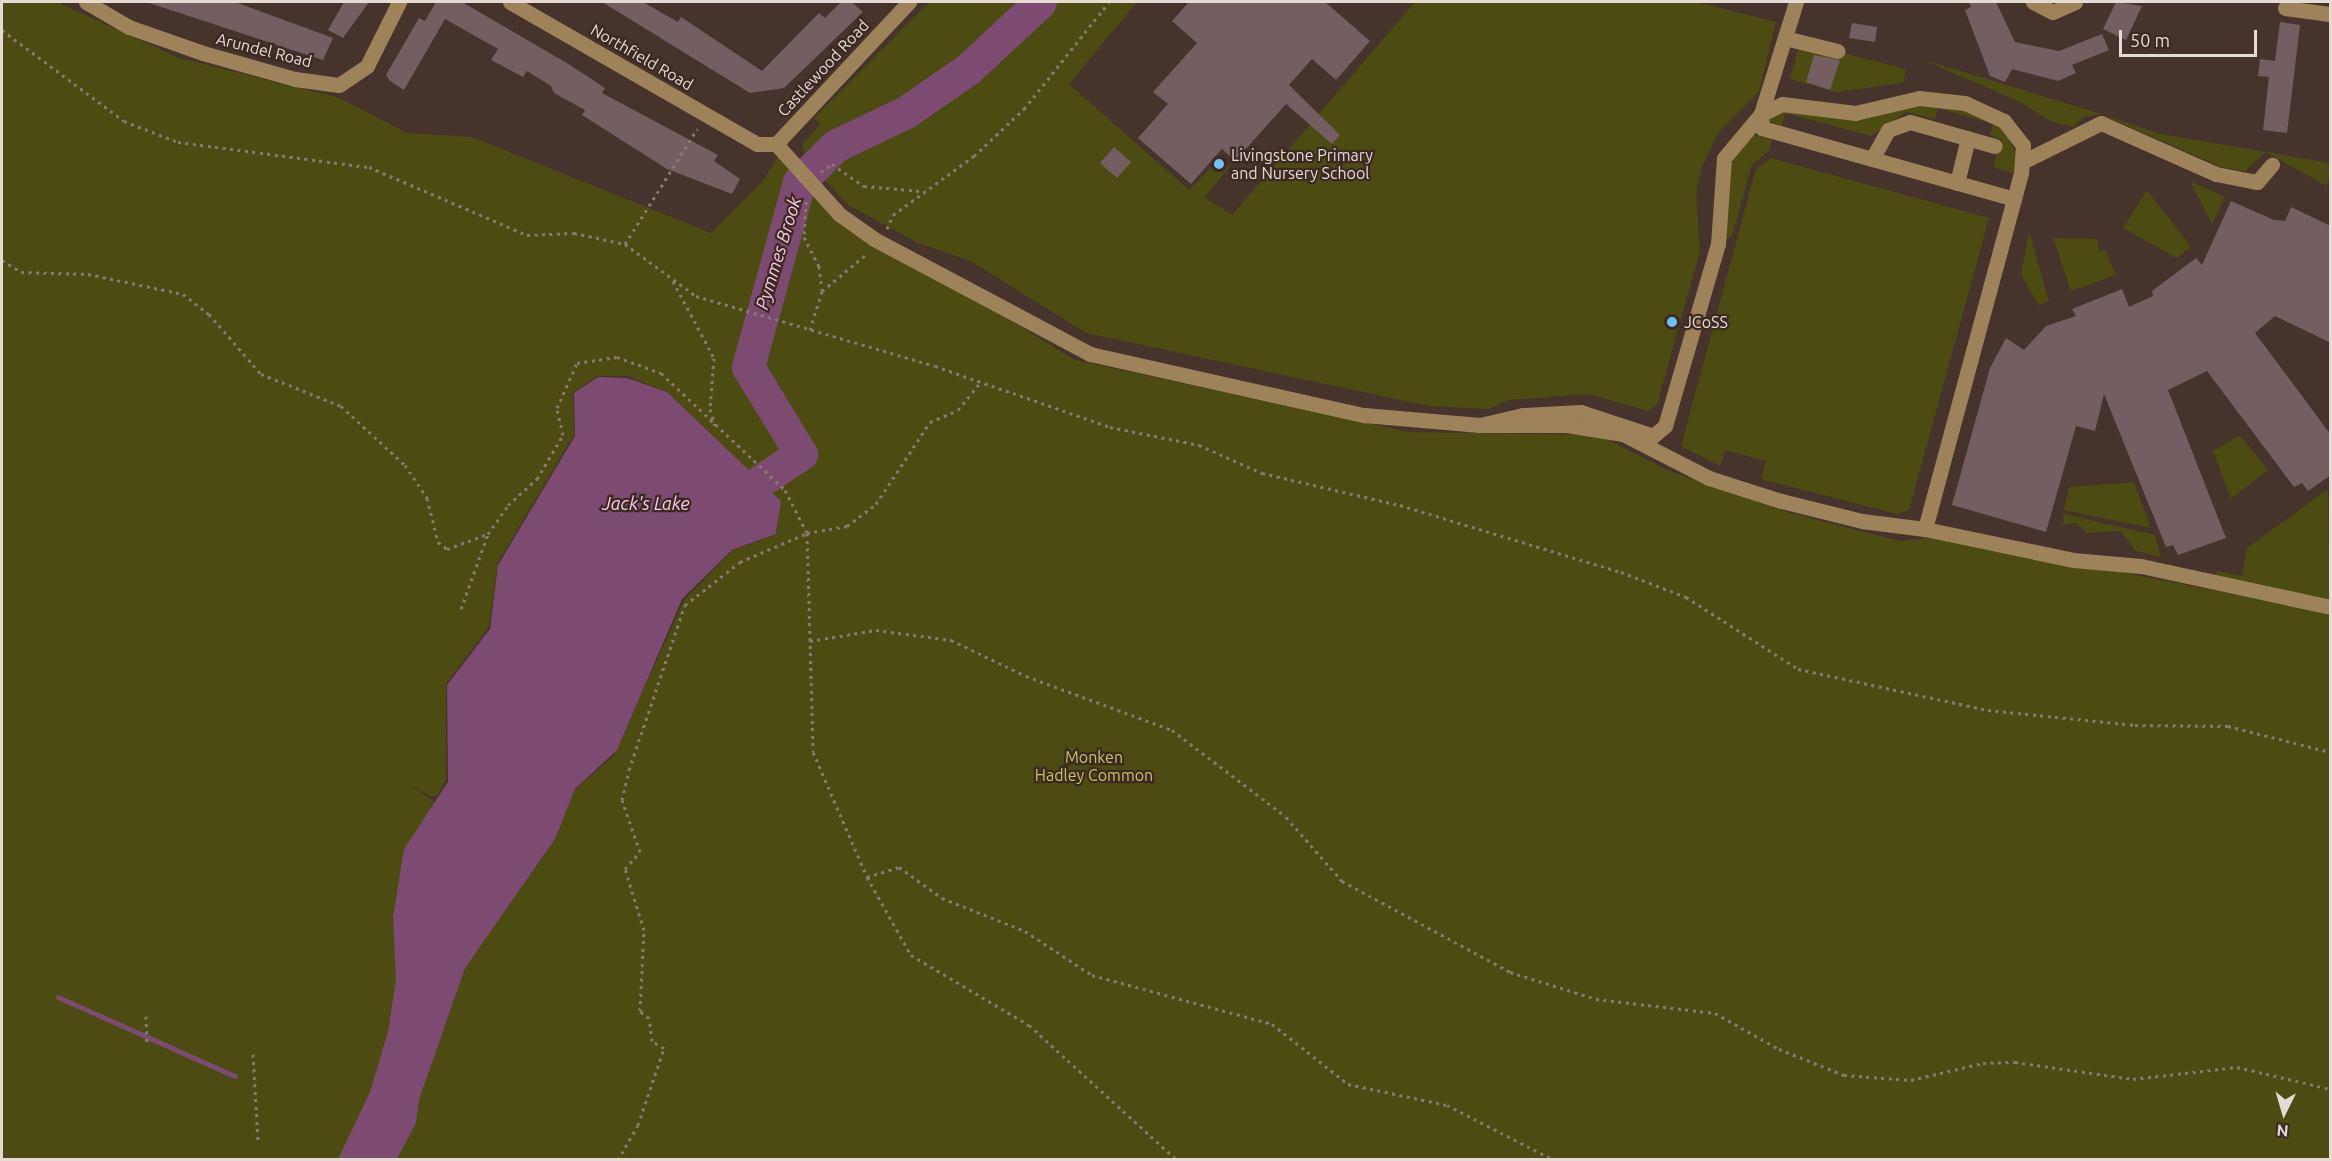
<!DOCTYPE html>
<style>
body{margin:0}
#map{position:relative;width:2332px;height:1161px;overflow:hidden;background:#45332c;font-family:Ubuntu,sans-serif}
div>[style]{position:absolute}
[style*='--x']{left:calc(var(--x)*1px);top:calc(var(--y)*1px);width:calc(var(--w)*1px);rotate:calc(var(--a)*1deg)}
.green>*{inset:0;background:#4c4b12}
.water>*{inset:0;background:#7d4b71}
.stream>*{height:5px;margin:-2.5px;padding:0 2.5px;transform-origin:2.5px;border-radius:2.5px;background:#7d4b71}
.river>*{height:33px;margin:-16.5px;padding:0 16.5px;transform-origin:16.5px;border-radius:16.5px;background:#7d4b71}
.building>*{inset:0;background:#745e61}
.path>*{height:3px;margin-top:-1.5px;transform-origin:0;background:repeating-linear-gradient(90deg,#897973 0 3px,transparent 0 7.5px)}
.minor>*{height:15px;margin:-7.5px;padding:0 7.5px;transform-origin:7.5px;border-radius:7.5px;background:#9e825a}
.dots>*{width:16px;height:16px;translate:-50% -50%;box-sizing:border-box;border:3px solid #3b2922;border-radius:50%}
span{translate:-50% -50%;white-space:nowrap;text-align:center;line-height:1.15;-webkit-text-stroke:4.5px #3b2922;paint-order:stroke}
.street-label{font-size:16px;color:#e6dad5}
.poi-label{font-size:16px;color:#e6dad5}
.left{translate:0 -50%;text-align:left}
.park-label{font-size:16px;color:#c6c569}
.water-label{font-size:18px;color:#facaec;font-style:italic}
.frame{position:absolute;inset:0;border:3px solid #e6dad5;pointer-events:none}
.north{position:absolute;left:2254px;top:1083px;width:60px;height:60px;-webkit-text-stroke:4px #3b2922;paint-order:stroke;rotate:185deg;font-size:16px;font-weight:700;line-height:24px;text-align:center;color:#e6dad5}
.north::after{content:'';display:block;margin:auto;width:21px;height:27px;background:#e6dad5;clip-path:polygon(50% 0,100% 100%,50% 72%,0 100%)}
.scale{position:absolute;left:2119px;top:30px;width:138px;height:27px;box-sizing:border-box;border:3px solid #e6dad5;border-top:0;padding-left:8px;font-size:18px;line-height:21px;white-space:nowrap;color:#e6dad5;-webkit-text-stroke:4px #3b2922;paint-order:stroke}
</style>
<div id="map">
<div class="green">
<div style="clip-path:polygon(evenodd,2px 2px,57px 2px,179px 58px,340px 98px,407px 133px,472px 137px,711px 233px,763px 181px,781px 152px,839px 214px,919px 260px,947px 269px,959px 277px,953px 285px,1075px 360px,1409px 432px,1599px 435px,1669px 471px,1790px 513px,1900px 541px,1941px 537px,2330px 613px,2330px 1159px,2px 1160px,2px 2px,597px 376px,627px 376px,667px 392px,780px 500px,777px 534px,733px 550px,684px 600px,614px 755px,575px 790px,554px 839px,455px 832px,435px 802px,406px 783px,430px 796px,437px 796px,446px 780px,446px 684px,489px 627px,498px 562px,574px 435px,573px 393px,597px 376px)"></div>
<div style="clip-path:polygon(929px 2px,1137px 2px,1069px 84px,1189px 190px,1219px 159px,1230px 167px,1204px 197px,1232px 215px,1415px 2px,1697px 2px,1776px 22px,1759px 92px,1718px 133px,1702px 167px,1696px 193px,1700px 251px,1657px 404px,1648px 411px,1589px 394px,1509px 400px,1488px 409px,1429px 406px,1086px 333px,971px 261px,918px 243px,848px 205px,805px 158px,802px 145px,820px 125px,814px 118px)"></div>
<div style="clip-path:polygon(1800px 42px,1906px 69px,1903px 83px,1836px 92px,1790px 79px)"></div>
<div style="clip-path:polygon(1923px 60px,1981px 77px,2101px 114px,2161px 134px,2266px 152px,2330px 163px,2330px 177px,2326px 186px,2266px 152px,2245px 171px,2221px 167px,2101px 114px,2084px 117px,2073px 127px,2050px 121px,2020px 102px)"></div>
<div style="clip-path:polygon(1916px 106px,1960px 107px,1994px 124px,2007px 133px,2017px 157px,2013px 173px,1993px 167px,2002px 140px,1990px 135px,1993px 124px,1938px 108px,1935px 119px,1906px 112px,1871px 136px,1785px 113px,1782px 126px,1766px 120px,1779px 111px,1797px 110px,1857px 121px)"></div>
<div style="clip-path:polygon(1748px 135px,1773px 136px,1769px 151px,1752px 164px,1732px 236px,1724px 240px,1728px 159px)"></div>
<div style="clip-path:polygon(1771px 158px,1989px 218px,1909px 510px,1897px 514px,1761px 479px,1766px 461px,1725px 450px,1720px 466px,1681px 446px,1756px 169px)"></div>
<div style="clip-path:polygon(2190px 181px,2225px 197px,2212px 224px)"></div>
<div style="clip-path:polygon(2147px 190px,2191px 247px,2177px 258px,2123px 228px)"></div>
<div style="clip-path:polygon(2029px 232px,2049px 301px,2038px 305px,2021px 274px)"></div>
<div style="clip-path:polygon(2053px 238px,2098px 239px,2099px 252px,2105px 250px,2116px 275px,2071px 291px)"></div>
<div style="clip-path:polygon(2240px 435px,2268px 470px,2231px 499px,2213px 451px)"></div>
<div style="clip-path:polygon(2134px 482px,2151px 528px,2064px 510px,2069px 487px)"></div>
<div style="clip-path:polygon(2328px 489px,2330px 601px,2215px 576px,2217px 571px,2242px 576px,2247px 548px)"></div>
<div style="clip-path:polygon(2064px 514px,2155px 535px,2161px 557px,2136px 551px,2121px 531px,2087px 533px,2076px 523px,2063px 525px)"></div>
</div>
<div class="water">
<div style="clip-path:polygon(598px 377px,627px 378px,667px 392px,781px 501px,776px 534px,732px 550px,682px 599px,617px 750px,575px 789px,555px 839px,465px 968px,419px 1100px,416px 1123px,397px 1159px,338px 1159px,370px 1092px,388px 1032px,396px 979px,393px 917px,404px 849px,448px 782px,447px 685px,490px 629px,498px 565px,575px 436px,574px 393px)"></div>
</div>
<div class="stream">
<div style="--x:58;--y:997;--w:194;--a:24.1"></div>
</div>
<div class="river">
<div style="--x:760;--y:481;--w:49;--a:-33.4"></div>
<div style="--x:801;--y:454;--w:102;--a:-121.3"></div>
<div style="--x:748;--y:367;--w:192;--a:-74.6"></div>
<div style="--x:799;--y:182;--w:51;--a:-45"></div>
<div style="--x:835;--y:146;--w:79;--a:-25.6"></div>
<div style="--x:906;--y:112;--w:75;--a:-34.7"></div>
<div style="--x:968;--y:69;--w:98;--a:-42.9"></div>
</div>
<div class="building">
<div style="clip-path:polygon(146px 2px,235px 2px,333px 38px,323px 60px)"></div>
<div style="clip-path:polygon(344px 2px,369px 2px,343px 38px,328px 30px)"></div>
<div style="clip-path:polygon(436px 2px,462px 2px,570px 65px,605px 88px,602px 93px,718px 155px,714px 161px,740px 179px,732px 194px,667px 169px,582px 115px,585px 110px,554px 93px,551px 86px,527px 71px,523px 77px,491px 60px,498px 49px,445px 19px,404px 90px,390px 81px,386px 75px,419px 18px,425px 21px)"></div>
<div style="clip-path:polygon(602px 2px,643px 2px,678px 22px,681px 17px,762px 71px,819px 13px,825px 18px,841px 2px,852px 2px,863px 12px,784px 88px,750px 93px)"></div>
<div style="clip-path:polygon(1189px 2px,1325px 2px,1370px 41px,1336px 80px,1312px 59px,1289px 85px,1340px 135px,1332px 144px,1286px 104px,1235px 161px,1222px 149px,1191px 184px,1138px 138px,1168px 104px,1153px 92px,1197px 43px,1172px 21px)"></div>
<div style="clip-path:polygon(1969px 2px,1996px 2px,2015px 42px,2059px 51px,2102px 34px,2109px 50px,2072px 65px,2076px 73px,2058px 81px,2012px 69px,2005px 82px,1990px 76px,1965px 10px,1971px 7px)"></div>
<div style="clip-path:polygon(2116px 2px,2142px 6px,2126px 40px,2103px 29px)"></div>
<div style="clip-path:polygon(2280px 22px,2300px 25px,2287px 133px,2263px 130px,2269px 77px,2258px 76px,2260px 59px,2275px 61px)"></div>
<div style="clip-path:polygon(1852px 23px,1877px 27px,1875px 42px,1849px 38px)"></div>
<div style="clip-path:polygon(1814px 55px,1840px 60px,1830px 90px,1806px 82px)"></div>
<div style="clip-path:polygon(1114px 147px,1131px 162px,1117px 178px,1100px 163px)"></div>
<div style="clip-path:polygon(2231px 201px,2274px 220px,2285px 221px,2291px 207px,2331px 226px,2331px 343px,2275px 316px,2255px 333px,2331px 435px,2331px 475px,2308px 491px,2302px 483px,2294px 487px,2207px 371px,2168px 390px,2226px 538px,2178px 555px,2173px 545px,2166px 547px,2104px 394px,2095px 431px,2076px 426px,2046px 532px,1952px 505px,1990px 368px,2006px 338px,2024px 350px,2046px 326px,2076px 316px,2072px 309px,2122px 289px,2129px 307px,2153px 296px,2152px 291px,2196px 258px,2202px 265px)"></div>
</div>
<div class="path">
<div style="--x:2;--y:30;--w:152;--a:36.7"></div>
<div style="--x:124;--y:121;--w:58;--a:21.3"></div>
<div style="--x:178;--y:142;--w:193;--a:7.5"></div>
<div style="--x:369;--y:167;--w:172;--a:23.3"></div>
<div style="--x:527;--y:235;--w:47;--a:-2.4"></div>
<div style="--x:574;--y:233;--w:52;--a:12.2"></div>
<div style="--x:625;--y:244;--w:88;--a:36.2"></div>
<div style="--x:696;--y:296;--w:249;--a:16.3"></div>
<div style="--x:935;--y:366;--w:185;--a:19.2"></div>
<div style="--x:1110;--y:427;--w:91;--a:11.4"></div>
<div style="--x:1199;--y:445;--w:69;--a:24"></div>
<div style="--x:1262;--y:473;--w:142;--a:13.1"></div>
<div style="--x:1400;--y:505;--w:231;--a:16.9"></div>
<div style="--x:1621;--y:572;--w:70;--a:21"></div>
<div style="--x:1686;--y:597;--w:133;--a:32.7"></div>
<div style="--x:1798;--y:669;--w:194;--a:12.2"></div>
<div style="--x:1988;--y:710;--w:148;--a:5.8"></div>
<div style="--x:2135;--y:725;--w:93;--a:0.6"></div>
<div style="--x:2228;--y:726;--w:105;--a:14.3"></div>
<div style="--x:821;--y:172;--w:14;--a:-36"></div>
<div style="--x:832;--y:164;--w:39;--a:35"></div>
<div style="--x:864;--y:186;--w:57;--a:5"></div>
<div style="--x:806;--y:201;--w:36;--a:93"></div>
<div style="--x:804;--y:237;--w:33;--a:63"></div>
<div style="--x:819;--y:266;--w:25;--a:83"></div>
<div style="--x:887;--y:229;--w:15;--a:-67"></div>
<div style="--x:893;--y:215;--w:100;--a:-36.1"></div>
<div style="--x:974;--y:156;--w:69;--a:-43.2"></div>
<div style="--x:1024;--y:109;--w:137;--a:-51.5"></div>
<div style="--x:625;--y:244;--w:136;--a:-57.9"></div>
<div style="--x:2;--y:260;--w:22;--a:32"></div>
<div style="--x:21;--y:272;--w:67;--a:1.7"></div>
<div style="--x:88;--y:274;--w:97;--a:11.9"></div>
<div style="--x:183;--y:294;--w:33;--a:38"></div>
<div style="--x:209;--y:314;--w:79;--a:49.1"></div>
<div style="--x:261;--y:374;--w:86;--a:21.8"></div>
<div style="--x:341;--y:406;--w:87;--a:42.7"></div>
<div style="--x:405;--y:465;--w:40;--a:56"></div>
<div style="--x:427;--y:498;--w:45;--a:76"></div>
<div style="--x:438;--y:542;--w:11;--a:38"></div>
<div style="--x:447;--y:549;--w:44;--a:-20.1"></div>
<div style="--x:488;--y:534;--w:35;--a:-55"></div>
<div style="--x:508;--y:505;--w:39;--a:-42"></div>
<div style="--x:537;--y:479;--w:51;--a:-59.4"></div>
<div style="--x:563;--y:435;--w:28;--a:-103"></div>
<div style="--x:557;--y:408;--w:49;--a:-66"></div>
<div style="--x:577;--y:363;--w:40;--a:-8.5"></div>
<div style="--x:617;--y:357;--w:47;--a:20"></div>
<div style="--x:661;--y:373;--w:170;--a:43.3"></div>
<div style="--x:785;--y:490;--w:48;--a:62.9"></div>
<div style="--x:807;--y:533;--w:41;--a:-9.9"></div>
<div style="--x:847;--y:526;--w:36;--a:-37"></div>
<div style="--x:876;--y:504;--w:98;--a:-56.6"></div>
<div style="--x:930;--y:422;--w:30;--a:-23"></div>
<div style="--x:958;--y:410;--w:33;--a:-51"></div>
<div style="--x:673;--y:281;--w:87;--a:62"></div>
<div style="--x:714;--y:358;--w:51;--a:94.5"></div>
<div style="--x:710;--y:409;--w:17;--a:73"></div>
<div style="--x:810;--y:330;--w:41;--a:-72.9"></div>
<div style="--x:822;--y:291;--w:60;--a:-39.6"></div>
<div style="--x:461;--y:609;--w:80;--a:-70.2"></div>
<div style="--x:810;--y:641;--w:67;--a:-9.5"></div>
<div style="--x:876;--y:630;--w:76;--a:7.6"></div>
<div style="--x:951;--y:640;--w:83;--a:25.6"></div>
<div style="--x:1026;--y:676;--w:156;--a:20.3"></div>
<div style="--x:1172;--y:730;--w:143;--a:37.3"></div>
<div style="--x:1286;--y:817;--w:85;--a:48.8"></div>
<div style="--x:1342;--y:881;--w:191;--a:28.4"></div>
<div style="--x:1510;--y:972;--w:90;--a:17.4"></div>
<div style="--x:1596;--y:999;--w:120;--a:6.7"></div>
<div style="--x:1715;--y:1013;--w:73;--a:29.4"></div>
<div style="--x:1779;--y:1049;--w:70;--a:21.8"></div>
<div style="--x:1844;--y:1075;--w:67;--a:4.3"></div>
<div style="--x:1911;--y:1080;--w:74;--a:-13.3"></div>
<div style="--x:1983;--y:1063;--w:32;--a:-2"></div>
<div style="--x:2015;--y:1062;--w:119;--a:8.2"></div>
<div style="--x:2133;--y:1079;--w:105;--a:-6.6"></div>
<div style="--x:2237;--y:1067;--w:96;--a:13.3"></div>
<div style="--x:867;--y:877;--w:34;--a:-17"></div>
<div style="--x:899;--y:867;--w:53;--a:35.8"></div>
<div style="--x:942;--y:898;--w:89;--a:21.7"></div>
<div style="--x:1025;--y:931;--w:80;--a:33.3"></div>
<div style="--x:1092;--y:975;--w:187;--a:15.2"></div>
<div style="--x:1272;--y:1024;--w:97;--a:38.3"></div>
<div style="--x:1348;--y:1084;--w:101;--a:12"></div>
<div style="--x:1447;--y:1105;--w:120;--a:27.2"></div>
<div style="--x:146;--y:1016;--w:27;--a:88"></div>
<div style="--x:253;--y:1054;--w:88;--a:86.7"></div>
<div style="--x:618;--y:1160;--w:40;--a:-60.3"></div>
<div style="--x:638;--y:1125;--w:81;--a:-71.3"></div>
<div style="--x:664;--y:1048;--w:14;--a:-150"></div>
<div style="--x:652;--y:1041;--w:23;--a:-97"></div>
<div style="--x:649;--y:1018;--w:11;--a:-142"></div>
<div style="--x:640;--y:1011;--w:81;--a:-87.2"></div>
<div style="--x:644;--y:930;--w:64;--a:-107.3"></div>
<div style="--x:625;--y:869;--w:23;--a:-49"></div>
<div style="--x:640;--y:852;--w:55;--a:-109.1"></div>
<div style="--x:622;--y:800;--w:31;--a:-77"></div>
<div style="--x:629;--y:770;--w:174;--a:-71.3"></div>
<div style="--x:685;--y:605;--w:70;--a:-38"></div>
<div style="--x:740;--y:562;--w:73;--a:-23.4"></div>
<div style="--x:807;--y:533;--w:219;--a:88.4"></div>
<div style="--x:813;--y:752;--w:136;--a:66.6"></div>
<div style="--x:867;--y:877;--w:90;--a:60.6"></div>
<div style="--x:911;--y:955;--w:137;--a:30.7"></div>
<div style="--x:1029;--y:1025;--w:200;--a:42.4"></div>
</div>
<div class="minor">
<div style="--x:86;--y:2;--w:50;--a:30.2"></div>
<div style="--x:129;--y:27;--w:78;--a:19.4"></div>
<div style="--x:203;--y:53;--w:96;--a:15.8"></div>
<div style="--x:295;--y:79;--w:44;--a:7.8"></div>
<div style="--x:339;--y:85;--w:34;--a:-34"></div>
<div style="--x:367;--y:66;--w:72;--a:-63.4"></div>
<div style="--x:510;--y:2;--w:285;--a:29.9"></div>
<div style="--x:757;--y:144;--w:19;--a:0"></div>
<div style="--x:776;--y:144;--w:195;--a:-46.9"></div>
<div style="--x:1796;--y:2;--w:117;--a:107.4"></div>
<div style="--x:1761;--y:114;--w:14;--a:86"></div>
<div style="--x:1762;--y:128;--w:262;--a:15.7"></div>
<div style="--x:2033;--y:2;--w:22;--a:27"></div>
<div style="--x:2053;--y:12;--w:24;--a:-24"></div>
<div style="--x:2285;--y:8;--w:45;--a:7.6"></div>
<div style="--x:1785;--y:38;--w:54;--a:14"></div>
<div style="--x:776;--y:144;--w:94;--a:48"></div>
<div style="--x:839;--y:214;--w:43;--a:35.5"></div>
<div style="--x:874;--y:239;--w:245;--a:28"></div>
<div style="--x:1090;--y:354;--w:281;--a:12.6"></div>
<div style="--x:1364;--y:415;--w:116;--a:4.9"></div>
<div style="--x:1480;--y:425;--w:44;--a:-13.1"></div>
<div style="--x:1523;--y:415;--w:58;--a:-3"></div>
<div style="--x:1581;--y:412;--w:76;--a:18.4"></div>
<div style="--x:1653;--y:436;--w:16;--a:-40"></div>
<div style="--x:1665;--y:426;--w:190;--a:-73.8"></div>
<div style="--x:1718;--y:244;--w:86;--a:-86"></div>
<div style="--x:1724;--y:158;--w:57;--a:-49.9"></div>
<div style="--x:1761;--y:114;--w:23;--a:-25"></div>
<div style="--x:1782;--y:104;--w:74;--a:7"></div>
<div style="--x:1855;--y:113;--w:66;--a:-13.2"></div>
<div style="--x:1919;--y:98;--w:46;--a:6.2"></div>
<div style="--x:1965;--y:103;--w:43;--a:24.8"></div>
<div style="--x:2004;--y:121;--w:31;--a:52"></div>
<div style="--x:2023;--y:145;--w:28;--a:94"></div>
<div style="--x:2021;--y:173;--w:369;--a:105.1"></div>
<div style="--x:1925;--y:529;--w:64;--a:-172.8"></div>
<div style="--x:1862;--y:521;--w:83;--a:-166.1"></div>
<div style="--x:1781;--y:501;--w:76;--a:-162.3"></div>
<div style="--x:1709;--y:478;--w:97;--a:-152.9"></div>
<div style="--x:1623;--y:434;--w:57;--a:-170.9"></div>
<div style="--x:1567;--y:425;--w:87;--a:180"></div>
<div style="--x:1872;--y:159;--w:33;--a:-61"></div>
<div style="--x:1888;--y:130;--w:23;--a:-20"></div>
<div style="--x:1910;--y:122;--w:88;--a:15.8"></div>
<div style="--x:2022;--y:162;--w:88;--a:-26.3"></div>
<div style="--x:2101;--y:123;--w:126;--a:23.9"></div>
<div style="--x:2216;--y:174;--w:42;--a:11"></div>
<div style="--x:2257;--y:182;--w:23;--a:-49"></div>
<div style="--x:1957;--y:183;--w:46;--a:-76.3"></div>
<div style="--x:1925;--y:529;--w:151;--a:11.8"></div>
<div style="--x:2073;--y:560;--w:68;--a:5"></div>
<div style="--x:2141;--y:566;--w:193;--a:12.2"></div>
</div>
<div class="dots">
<div style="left:1219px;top:164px;background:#71c1f5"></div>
<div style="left:1672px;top:322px;background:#71c1f5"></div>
</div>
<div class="street-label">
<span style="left:264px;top:50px;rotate:14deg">Arundel Road</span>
<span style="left:642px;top:57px;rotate:30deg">Northfield Road</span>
<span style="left:823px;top:68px;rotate:-47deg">Castlewood Road</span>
</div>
<div class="poi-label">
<span class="left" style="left:1231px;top:164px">Livingstone Primary<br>and Nursery School</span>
<span class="left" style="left:1684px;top:322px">JCoSS</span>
</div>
<div class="park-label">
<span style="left:1094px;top:766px">Monken<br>Hadley Common</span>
</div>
<div class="water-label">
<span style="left:778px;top:253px;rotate:-73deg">Pymmes Brook</span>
<span style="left:646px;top:503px">Jack's Lake</span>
</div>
<div class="frame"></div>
<div class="north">N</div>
<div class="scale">50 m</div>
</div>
